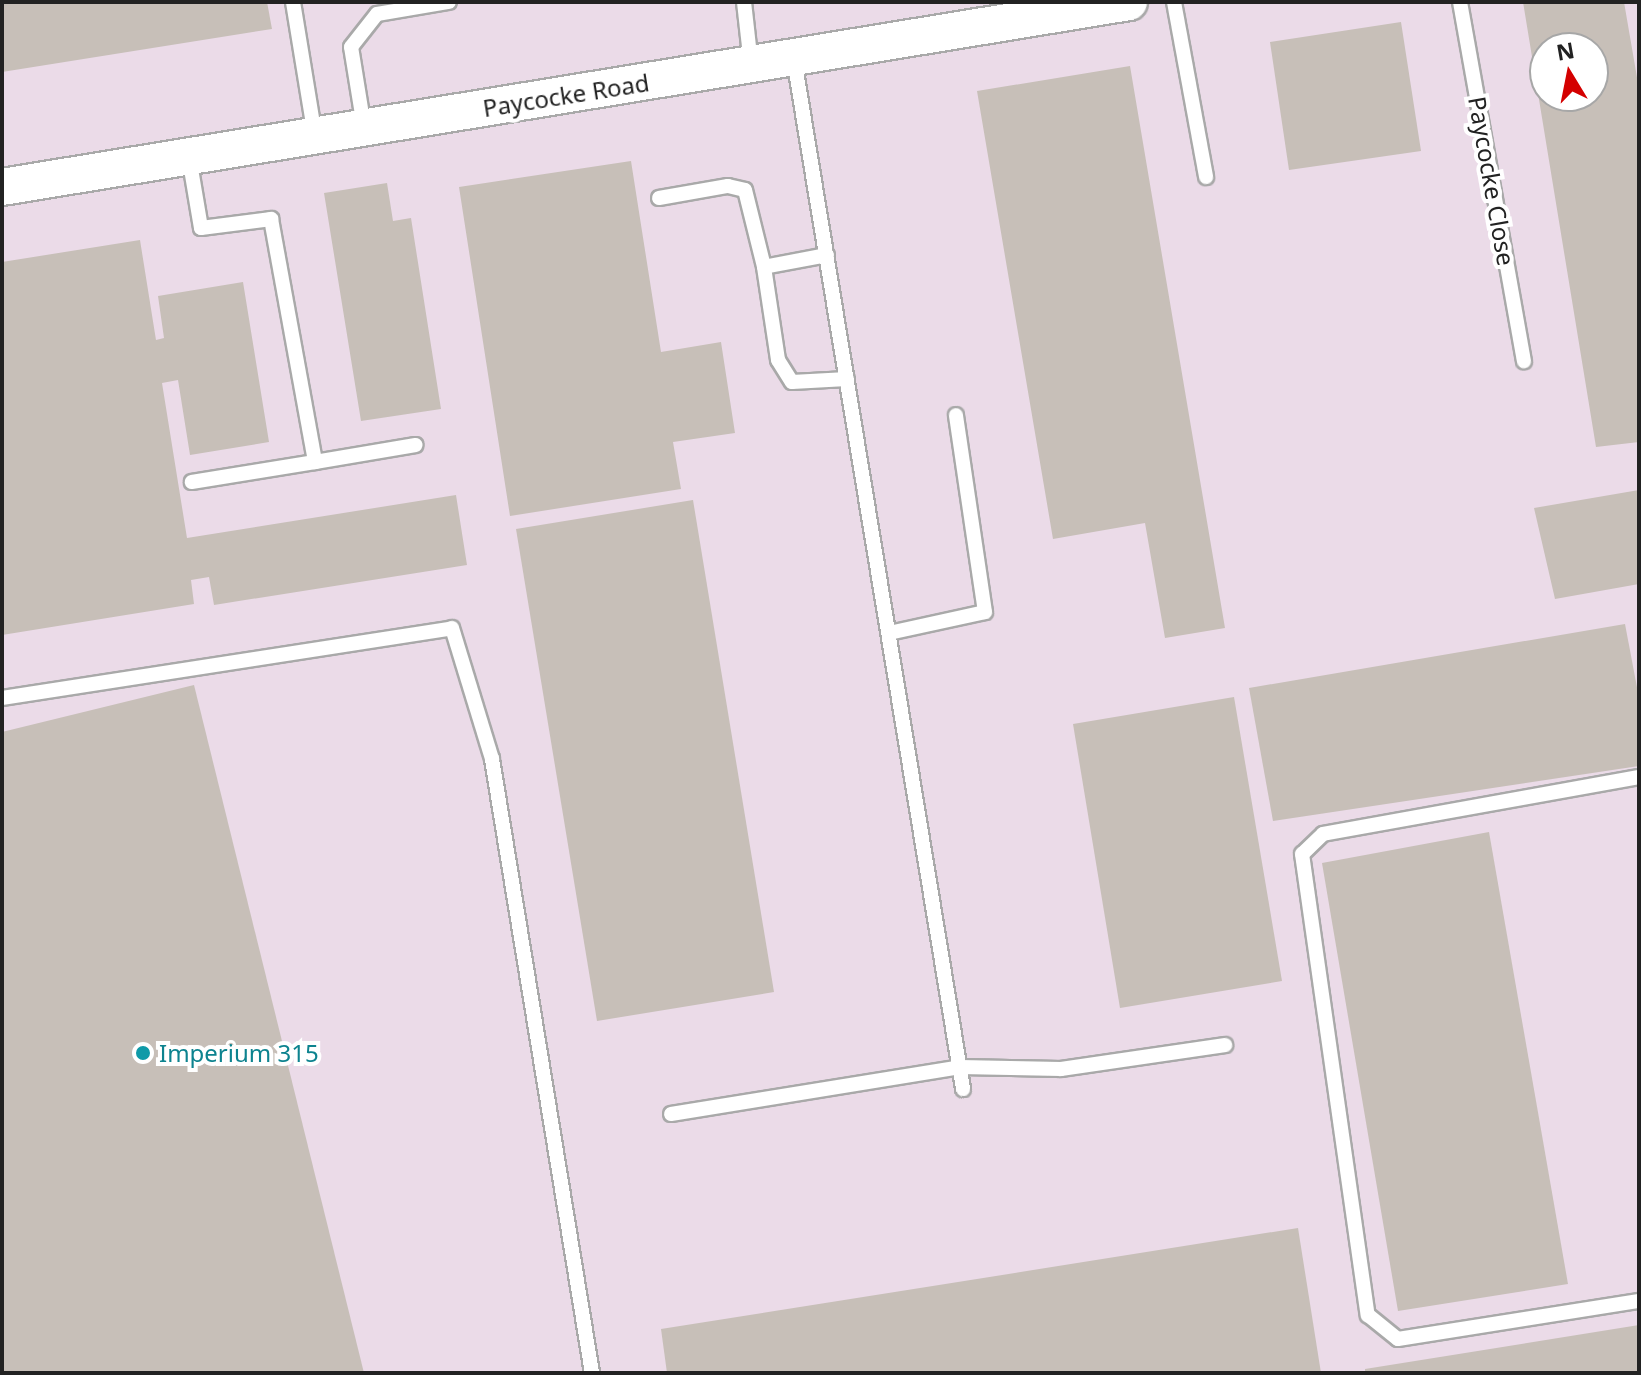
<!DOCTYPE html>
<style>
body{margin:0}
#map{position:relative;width:1641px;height:1375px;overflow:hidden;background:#f2efe9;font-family:"Noto Sans",sans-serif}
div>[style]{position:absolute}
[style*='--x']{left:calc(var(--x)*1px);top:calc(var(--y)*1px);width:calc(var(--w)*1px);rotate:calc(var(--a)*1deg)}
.industrial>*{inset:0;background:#ebdbe8}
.building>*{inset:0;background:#c7bfb8}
.roads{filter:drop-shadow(2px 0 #a9a9a9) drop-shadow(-2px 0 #a9a9a9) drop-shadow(0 2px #a9a9a9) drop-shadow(0 -2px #a9a9a9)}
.service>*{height:14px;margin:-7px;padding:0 7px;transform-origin:7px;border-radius:7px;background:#fff}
.tertiary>*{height:36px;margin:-18px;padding:0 18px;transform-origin:18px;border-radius:18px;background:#fff}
.dots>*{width:22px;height:22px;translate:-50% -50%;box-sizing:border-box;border:4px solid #fff;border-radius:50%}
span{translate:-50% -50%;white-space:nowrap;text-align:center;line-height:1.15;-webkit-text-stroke:8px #fff;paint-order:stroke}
.street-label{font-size:24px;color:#222}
.culture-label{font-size:24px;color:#0d838f}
.left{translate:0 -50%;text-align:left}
.frame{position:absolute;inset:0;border:4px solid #222;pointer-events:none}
.north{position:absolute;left:1529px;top:32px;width:80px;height:80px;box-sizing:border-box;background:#fff;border:2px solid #a7a7a7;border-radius:50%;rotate:350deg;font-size:22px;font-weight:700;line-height:32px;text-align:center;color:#222}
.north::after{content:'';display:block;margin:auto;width:28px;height:36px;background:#d40000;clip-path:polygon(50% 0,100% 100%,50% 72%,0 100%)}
</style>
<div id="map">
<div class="industrial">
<div style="clip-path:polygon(evenodd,2px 2px,1639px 2px,1639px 1373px,2px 1373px,2px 2px,1545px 48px,1593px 48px,1593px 96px,1545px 96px,1545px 48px)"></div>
</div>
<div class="building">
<div style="clip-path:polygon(2px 2px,267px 2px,272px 29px,2px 72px)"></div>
<div style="clip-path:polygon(evenodd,1523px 2px,1624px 2px,1639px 89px,1639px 442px,1596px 447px,1523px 2px,1545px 48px,1593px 48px,1593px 96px,1545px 96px,1545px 48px)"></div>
<div style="clip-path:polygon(1401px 22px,1421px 151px,1289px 170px,1270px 42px)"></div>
<div style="clip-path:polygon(1130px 66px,1225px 628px,1165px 638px,1145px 523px,1053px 539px,977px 91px)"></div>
<div style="clip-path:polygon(631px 161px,661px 352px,721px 342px,735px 433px,673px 442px,681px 489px,510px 516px,459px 187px)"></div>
<div style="clip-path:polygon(387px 183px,393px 221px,411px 218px,441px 409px,361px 421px,324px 193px)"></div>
<div style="clip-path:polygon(140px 240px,156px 340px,164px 338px,158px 296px,243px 282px,269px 442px,190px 455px,178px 380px,162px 383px,187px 538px,456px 495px,467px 565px,214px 605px,209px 577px,191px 580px,194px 604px,2px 635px,2px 262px)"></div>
<div style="clip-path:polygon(1639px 490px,1639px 584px,1555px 599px,1534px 508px)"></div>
<div style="clip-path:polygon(693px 500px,774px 992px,597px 1021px,516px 529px)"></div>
<div style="clip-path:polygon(1625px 624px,1639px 698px,1639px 766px,1273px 821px,1249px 688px)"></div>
<div style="clip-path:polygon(194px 685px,364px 1373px,2px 1373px,2px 732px)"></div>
<div style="clip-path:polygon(1234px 697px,1282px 981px,1120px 1008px,1073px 724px)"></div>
<div style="clip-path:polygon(1489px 832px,1568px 1284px,1398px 1311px,1322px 863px)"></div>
<div style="clip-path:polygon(1298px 1228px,1321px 1373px,667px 1373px,661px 1329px)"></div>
<div style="clip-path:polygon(1639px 1325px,1639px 1373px,1365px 1373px,1365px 1369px)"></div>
</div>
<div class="roads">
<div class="service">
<div style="--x:293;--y:2;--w:136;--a:80.7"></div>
<div style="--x:744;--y:2;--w:62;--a:83.6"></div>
<div style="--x:1174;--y:2;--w:178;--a:79.6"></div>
<div style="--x:1460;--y:2;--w:365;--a:79.9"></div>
<div style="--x:794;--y:59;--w:1044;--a:80.68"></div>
<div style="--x:364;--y:127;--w:81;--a:-99.2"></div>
<div style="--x:351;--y:47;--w:42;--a:-51.8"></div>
<div style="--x:377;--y:14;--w:73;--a:-9.5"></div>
<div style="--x:189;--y:157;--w:72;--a:80.4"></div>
<div style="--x:201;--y:228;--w:71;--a:-7.3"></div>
<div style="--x:271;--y:219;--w:247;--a:79.7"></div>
<div style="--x:315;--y:462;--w:125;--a:170.8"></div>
<div style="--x:659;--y:198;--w:70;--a:-9.9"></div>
<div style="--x:728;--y:186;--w:17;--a:13"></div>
<div style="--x:745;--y:190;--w:79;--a:76.1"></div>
<div style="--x:827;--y:255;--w:64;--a:169.2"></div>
<div style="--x:764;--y:267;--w:94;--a:81.4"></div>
<div style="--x:778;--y:360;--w:26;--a:58"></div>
<div style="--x:792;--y:382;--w:55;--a:-3.1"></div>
<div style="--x:315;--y:462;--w:102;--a:-9.6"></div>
<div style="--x:889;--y:633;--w:98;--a:-12.3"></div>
<div style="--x:985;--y:612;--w:199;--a:-98.4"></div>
<div style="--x:2;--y:698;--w:455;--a:-8.8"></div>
<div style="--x:452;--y:628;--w:137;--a:73"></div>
<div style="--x:492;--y:759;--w:622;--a:80.75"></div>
<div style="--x:1639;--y:777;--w:321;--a:169.8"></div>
<div style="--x:1323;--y:834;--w:29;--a:136"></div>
<div style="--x:1302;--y:854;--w:466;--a:81.9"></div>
<div style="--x:1368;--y:1315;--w:38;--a:39"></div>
<div style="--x:1398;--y:1339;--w:244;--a:-9"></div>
<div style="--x:671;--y:1114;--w:293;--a:-9.2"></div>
<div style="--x:960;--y:1067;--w:101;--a:1.1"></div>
<div style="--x:1061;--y:1069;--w:166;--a:-8.3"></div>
</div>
<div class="tertiary">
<div style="--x:2;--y:187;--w:1142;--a:-9.32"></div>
</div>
</div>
<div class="dots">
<div style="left:143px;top:1053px;background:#0f9aa8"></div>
</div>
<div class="street-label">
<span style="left:566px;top:95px;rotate:-9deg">Paycocke Road</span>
<span style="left:1492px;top:181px;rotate:80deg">Paycocke Close</span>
</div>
<div class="culture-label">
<span class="left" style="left:159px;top:1053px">Imperium 315</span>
</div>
<div class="frame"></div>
<div class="north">N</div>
</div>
